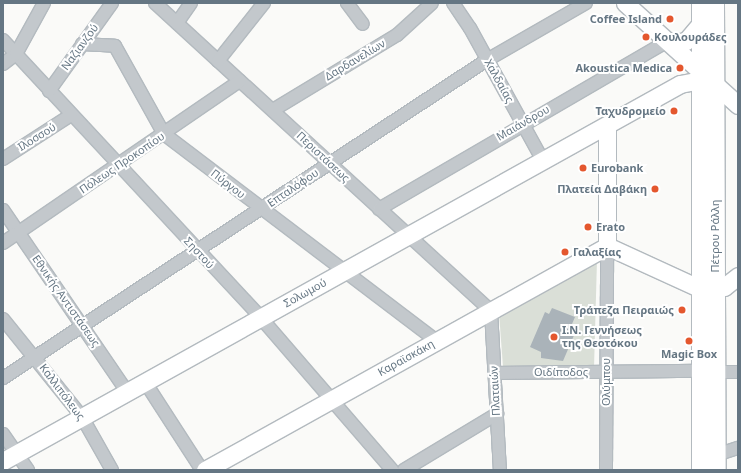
<!DOCTYPE html>
<meta charset="utf-8">
<style>
body{margin:0}
#map{position:relative;width:741px;height:473px;overflow:hidden;background:#fafaf8;font-family:"Noto Sans",sans-serif}
div>[style]{position:absolute}
[style*='--x']{left:calc(var(--x)*1px);top:calc(var(--y)*1px);width:calc(var(--w)*1px);rotate:calc(var(--a)*1deg)}
.green>*{inset:0;background:#dadfd7}
.building>*{inset:0;background:#aab3b9}
.roads{filter:drop-shadow(1px 0 #b3babf) drop-shadow(-1px 0 #b3babf) drop-shadow(0 1px #b3babf) drop-shadow(0 -1px #b3babf)}
.street>*{height:12px;margin:-6px;padding:0 6px;transform-origin:6px;border-radius:6px;background:#c3c8cc}
.secondary>*{height:17px;margin:-8.5px;padding:0 8.5px;transform-origin:8.5px;border-radius:8.5px;background:#fff}
.primary>*{height:19px;margin:-9.5px;padding:0 9.5px;transform-origin:9.5px;border-radius:9.5px;background:#fff}
.dots>*{width:11px;height:11px;translate:-50% -50%;box-sizing:border-box;border:2px solid #fff;border-radius:50%}
span{translate:-50% -50%;white-space:nowrap;text-align:center;line-height:1.15;-webkit-text-stroke:4px #fff;paint-order:stroke}
.poi-label{font-size:11px;color:#657683;font-weight:700}
.right{translate:-100% -50%;text-align:right}
.left{translate:0 -50%;text-align:left}
.street-label{font-size:11px;color:#657683}
.frame{position:absolute;inset:0;border:4px solid #657683;pointer-events:none}
</style>
<div id="map">
<div class="green">
<div style="clip-path:polygon(597px 260px,594px 368px,503px 367px,499px 313px)"></div>
</div>
<div class="building">
<div style="clip-path:polygon(552px 308px,575px 317px,572px 324px,578px 326px,563px 361px,541px 358px,541px 352px,530px 347px,545px 312px,549px 314px)"></div>
</div>
<div class="roads">
<div class="street">
<div style="--x:155;--y:3;--w:456;--a:42.5"></div>
<div style="--x:491;--y:311;--w:159;--a:86.8"></div>
<div style="--x:347;--y:3;--w:26;--a:53"></div>
<div style="--x:453;--y:3;--w:30;--a:56"></div>
<div style="--x:470;--y:28;--w:152;--a:61.2"></div>
<div style="--x:177;--y:23;--w:24;--a:-55"></div>
<div style="--x:3;--y:40;--w:379;--a:47.1"></div>
<div style="--x:261;--y:318;--w:201;--a:49.2"></div>
<div style="--x:82;--y:44;--w:33;--a:3"></div>
<div style="--x:115;--y:46;--w:101;--a:60.9"></div>
<div style="--x:164;--y:134;--w:343;--a:37.2"></div>
<div style="--x:218;--y:61;--w:74;--a:-51.6"></div>
<div style="--x:3;--y:64;--w:16;--a:-38"></div>
<div style="--x:16;--y:54;--w:58;--a:-61.2"></div>
<div style="--x:49;--y:91;--w:108;--a:-54.4"></div>
<div style="--x:273;--y:110;--w:145;--a:-31.2"></div>
<div style="--x:397;--y:35;--w:47;--a:-42.4"></div>
<div style="--x:3;--y:159;--w:81;--a:-32.9"></div>
<div style="--x:379;--y:209;--w:336;--a:-30.2"></div>
<div style="--x:3;--y:210;--w:220;--a:55.7"></div>
<div style="--x:3;--y:243;--w:287;--a:-34.4"></div>
<div style="--x:3;--y:319;--w:126;--a:51.1"></div>
<div style="--x:82;--y:417;--w:61;--a:60.5"></div>
<div style="--x:716;--y:372;--w:22;--a:0"></div>
<div style="--x:494;--y:373;--w:207;--a:-0.6"></div>
<div style="--x:3;--y:378;--w:579;--a:-33.31"></div>
<div style="--x:487;--y:60;--w:114;--a:-29.9"></div>
<div style="--x:145;--y:382;--w:105;--a:57.1"></div>
<div style="--x:3;--y:434;--w:44;--a:55.2"></div>
<div style="--x:716;--y:455;--w:23;--a:-18"></div>
<div style="--x:404;--y:470;--w:109;--a:-31.1"></div>
<div style="--x:606;--y:470;--w:224;--a:-89.7"></div>
</div>
<div class="secondary">
<div style="--x:625;--y:3;--w:152;--a:42.1"></div>
<div style="--x:672;--y:43;--w:14;--a:-8"></div>
<div style="--x:686;--y:41;--w:23;--a:-50"></div>
<div style="--x:607;--y:246;--w:103;--a:24.6"></div>
<div style="--x:701;--y:289;--w:23;--a:-5"></div>
<div style="--x:724;--y:287;--w:18;--a:-38"></div>
<div style="--x:607;--y:246;--w:120;--a:-90"></div>
<div style="--x:3;--y:461;--w:775;--a:-29.11"></div>
<div style="--x:680;--y:84;--w:21;--a:-11"></div>
<div style="--x:701;--y:80;--w:13;--a:13"></div>
<div style="--x:205;--y:470;--w:460;--a:-29.1"></div>
</div>
<div class="primary">
<div style="--x:714;--y:3;--w:467;--a:89.8"></div>
<div style="--x:701;--y:470;--w:467;--a:-90"></div>
</div>
</div>
<div class="dots">
<div style="left:670px;top:19px;background:#e4572e"></div>
<div style="left:646px;top:37px;background:#e4572e"></div>
<div style="left:680px;top:68px;background:#e4572e"></div>
<div style="left:674px;top:111px;background:#e4572e"></div>
<div style="left:583px;top:168px;background:#e4572e"></div>
<div style="left:655px;top:189px;background:#e4572e"></div>
<div style="left:588px;top:227px;background:#e4572e"></div>
<div style="left:565px;top:252px;background:#e4572e"></div>
<div style="left:682px;top:310px;background:#e4572e"></div>
<div style="left:554px;top:337px;background:#e4572e"></div>
<div style="left:689px;top:341px;background:#e4572e"></div>
</div>
<div class="poi-label">
<span class="right" style="left:662px;top:19px">Coffee Island</span>
<span class="left" style="left:654px;top:37px">Κουλουράδες</span>
<span class="right" style="left:672px;top:68px">Akoustica Medica</span>
<span class="right" style="left:666px;top:111px">Ταχυδρομείο</span>
<span class="left" style="left:591px;top:168px">Eurobank</span>
<span class="right" style="left:647px;top:189px">Πλατεία Δαβάκη</span>
<span class="left" style="left:596px;top:227px">Erato</span>
<span class="left" style="left:573px;top:252px">Γαλαξίας</span>
<span class="right" style="left:674px;top:310px">Τράπεζα Πειραιώς</span>
<span class="left" style="left:562px;top:337px">Ι.Ν. Γεννήσεως<br>της Θεοτόκου</span>
<span style="left:689px;top:354px">Magic Box</span>
</div>
<div class="street-label">
<span style="left:80px;top:47px;rotate:-54deg">Ναζιανζού</span>
<span style="left:355px;top:60px;rotate:-31deg">Δαρδανελίων</span>
<span style="left:499px;top:81px;rotate:61deg">Χαλδαίας</span>
<span style="left:523px;top:123px;rotate:-30deg">Μαιάνδρου</span>
<span style="left:37px;top:137px;rotate:-32deg">Ιλοσσού</span>
<span style="left:323px;top:157px;rotate:43deg">Περιστάσεως</span>
<span style="left:122px;top:163px;rotate:-34deg">Πόλεως Προκοπίου</span>
<span style="left:228px;top:184px;rotate:38deg">Πύργου</span>
<span style="left:293px;top:188px;rotate:-34deg">Επταλόφου</span>
<span style="left:715px;top:236px;rotate:-90deg">Πέτρου Ράλλη</span>
<span style="left:199px;top:253px;rotate:47deg">Σηστού</span>
<span style="left:305px;top:293px;rotate:-29deg">Σολωμού</span>
<span style="left:66px;top:301px;rotate:55deg">Εθνικής Αντιστάσεως</span>
<span style="left:406px;top:358px;rotate:-29deg">Καραϊσκάκη</span>
<span style="left:561px;top:372px">Οιδίποδος</span>
<span style="left:606px;top:382px;rotate:-90deg">Ολύμπου</span>
<span style="left:495px;top:391px;rotate:-93deg">Πλαταιών</span>
<span style="left:62px;top:392px;rotate:53deg">Καλλιπόλεως</span>
</div>
<div class="frame"></div>
</div>
